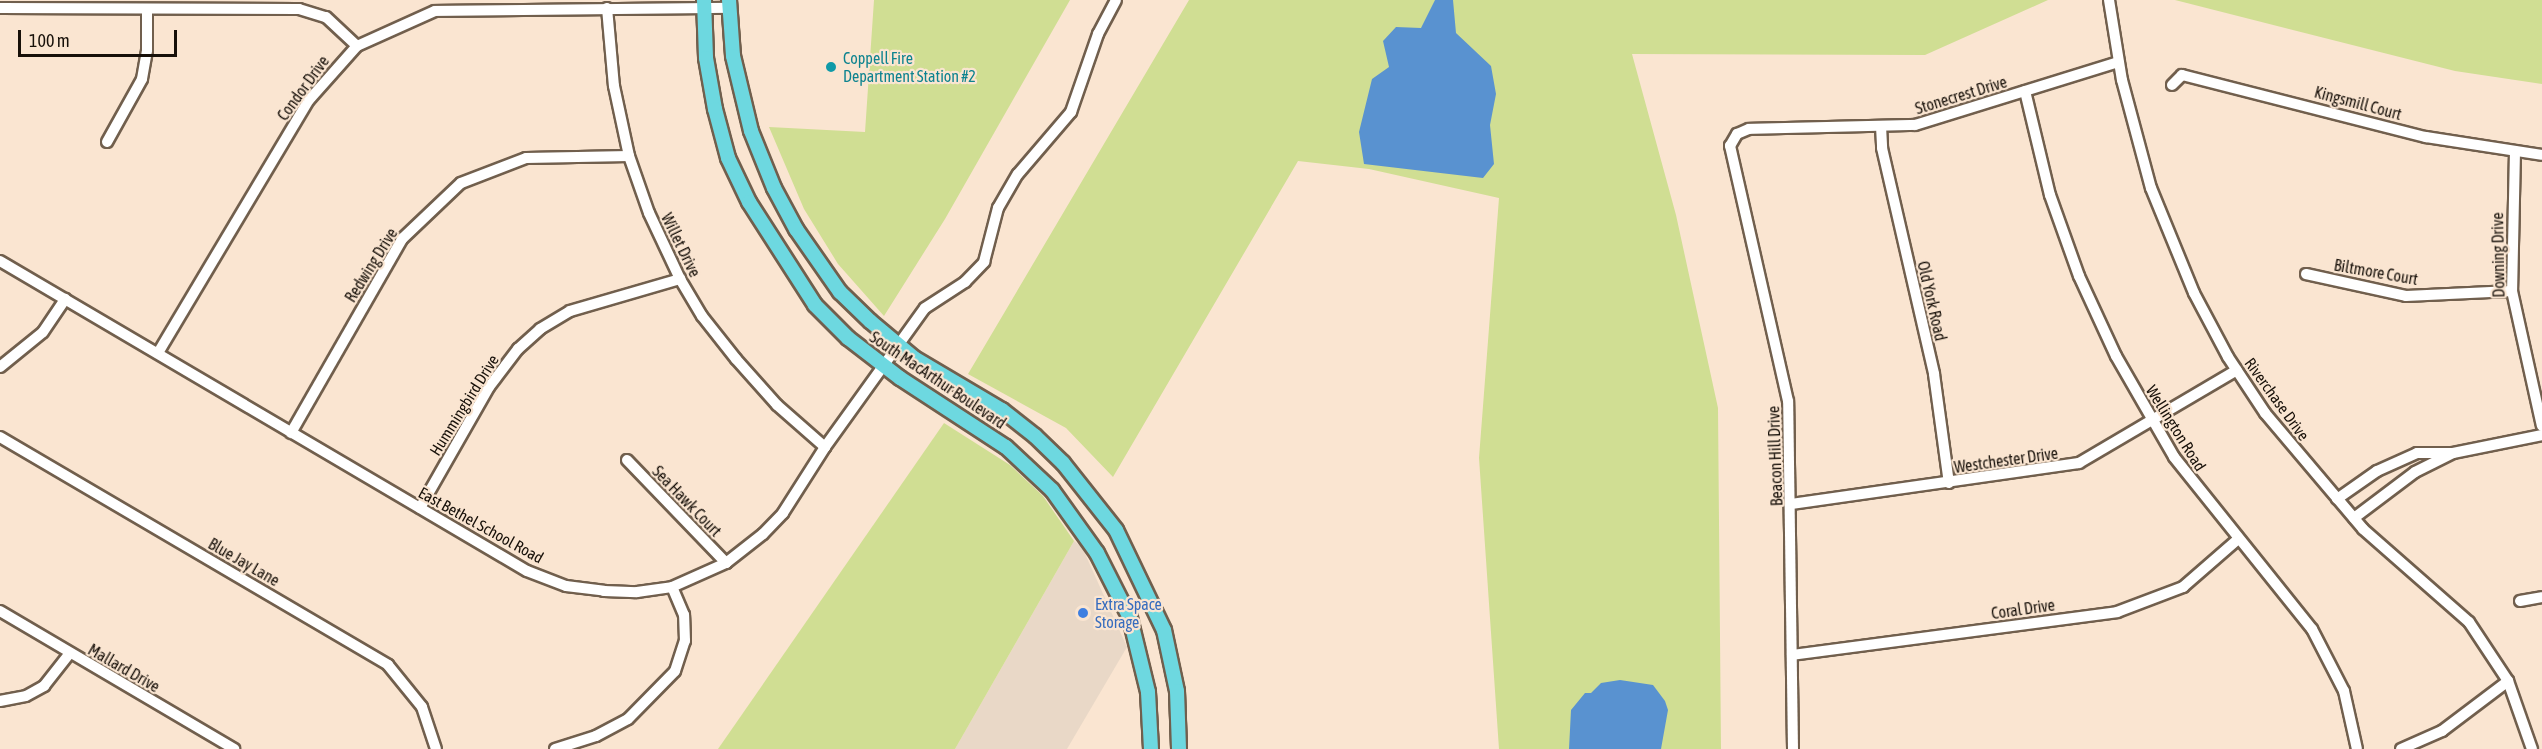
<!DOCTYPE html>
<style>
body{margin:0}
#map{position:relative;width:2542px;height:749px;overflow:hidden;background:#fae5d1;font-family:"Asap Condensed",sans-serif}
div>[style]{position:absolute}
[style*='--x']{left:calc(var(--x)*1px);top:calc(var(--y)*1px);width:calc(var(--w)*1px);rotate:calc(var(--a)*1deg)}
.commercial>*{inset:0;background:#e9d8c7}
.green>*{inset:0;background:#d0de93}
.water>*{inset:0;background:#5992d0}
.roads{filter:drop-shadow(2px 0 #715f4d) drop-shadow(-2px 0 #715f4d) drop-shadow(0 2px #715f4d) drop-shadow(0 -2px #715f4d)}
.minor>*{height:10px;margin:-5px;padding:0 5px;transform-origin:5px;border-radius:5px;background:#fff}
.major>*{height:14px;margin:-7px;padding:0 7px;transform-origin:7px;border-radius:7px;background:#6dd8e0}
.dots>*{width:16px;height:16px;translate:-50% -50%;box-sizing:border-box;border:3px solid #fae5d1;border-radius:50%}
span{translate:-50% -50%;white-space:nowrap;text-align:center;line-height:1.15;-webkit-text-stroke:4.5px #fae5d1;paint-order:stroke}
.culture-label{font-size:16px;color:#0d838f}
.left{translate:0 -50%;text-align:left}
.street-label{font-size:16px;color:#171009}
.shop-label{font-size:16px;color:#366cbe}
.scale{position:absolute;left:18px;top:30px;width:159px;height:27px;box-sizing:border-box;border:3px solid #171009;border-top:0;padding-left:8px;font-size:18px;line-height:21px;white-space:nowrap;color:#171009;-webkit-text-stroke:4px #fae5d1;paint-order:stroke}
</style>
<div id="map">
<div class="commercial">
<div style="clip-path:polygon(1074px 541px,1082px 547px,1127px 647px,1067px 749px,955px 749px)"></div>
</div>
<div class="green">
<div style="clip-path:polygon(874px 0,1070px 0,945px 219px,884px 316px,838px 264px,804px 209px,769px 127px,865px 132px)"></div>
<div style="clip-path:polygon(1189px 0,2048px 0,1925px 55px,1632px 54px,1676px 215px,1718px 408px,1721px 749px,1499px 749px,1479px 458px,1499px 198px,1369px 169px,1298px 161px,1113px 477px,1066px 428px,968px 374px)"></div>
<div style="clip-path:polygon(2175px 0,2542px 0,2542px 84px,2455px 71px)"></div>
<div style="clip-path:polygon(944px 423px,1010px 465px,1043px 496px,1074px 541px,955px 749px,718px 749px)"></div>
</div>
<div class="water">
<div style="clip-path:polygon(1435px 0,1453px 0,1456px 33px,1491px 66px,1496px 94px,1490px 125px,1494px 164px,1483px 178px,1364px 164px,1359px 132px,1372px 79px,1389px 67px,1383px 41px,1396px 27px,1421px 28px)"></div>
<div style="clip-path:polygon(1620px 680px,1653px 685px,1665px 701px,1668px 710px,1661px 749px,1569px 749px,1571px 710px,1585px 693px,1591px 693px,1601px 683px)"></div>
</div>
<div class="roads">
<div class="minor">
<div style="--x:2109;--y:0;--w:81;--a:80.8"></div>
<div style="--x:2122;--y:80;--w:112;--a:75"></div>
<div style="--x:2151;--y:188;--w:113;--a:67.7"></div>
<div style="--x:2194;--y:293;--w:72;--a:62"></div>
<div style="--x:2228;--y:357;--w:67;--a:56.5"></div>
<div style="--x:2265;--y:413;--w:152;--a:49.8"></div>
<div style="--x:2363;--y:529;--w:141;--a:41.3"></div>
<div style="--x:2469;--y:622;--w:71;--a:56.5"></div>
<div style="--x:2508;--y:681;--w:72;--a:70.6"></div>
<div style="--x:0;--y:8;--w:299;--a:0.2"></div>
<div style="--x:299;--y:9;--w:28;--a:17"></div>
<div style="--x:326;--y:17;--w:42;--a:43.1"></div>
<div style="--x:607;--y:8;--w:78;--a:84.9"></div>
<div style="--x:614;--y:86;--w:72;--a:77.9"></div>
<div style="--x:629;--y:156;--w:60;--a:70.7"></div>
<div style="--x:649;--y:213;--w:73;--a:64.8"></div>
<div style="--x:680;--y:279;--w:43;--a:59.3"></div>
<div style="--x:702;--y:316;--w:55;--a:51.7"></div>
<div style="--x:736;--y:359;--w:62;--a:48.3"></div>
<div style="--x:777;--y:405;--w:64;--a:41.2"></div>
<div style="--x:2172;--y:85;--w:14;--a:-45"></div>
<div style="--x:2182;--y:75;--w:252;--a:14.3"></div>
<div style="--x:2426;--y:137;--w:117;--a:8.8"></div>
<div style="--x:2025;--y:91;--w:107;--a:76.5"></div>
<div style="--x:2050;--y:195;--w:86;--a:70.3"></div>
<div style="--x:2079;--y:276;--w:88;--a:65.2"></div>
<div style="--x:2116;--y:356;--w:116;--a:60.1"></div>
<div style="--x:2174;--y:457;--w:221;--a:51.3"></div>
<div style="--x:2312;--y:629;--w:70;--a:62.7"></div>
<div style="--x:2344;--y:691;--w:59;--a:77.4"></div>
<div style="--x:1881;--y:126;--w:22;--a:87"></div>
<div style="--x:1882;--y:148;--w:232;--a:77"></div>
<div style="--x:1934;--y:374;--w:110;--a:82.2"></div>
<div style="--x:107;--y:142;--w:72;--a:-60.9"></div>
<div style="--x:142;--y:79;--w:29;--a:-80"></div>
<div style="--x:147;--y:50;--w:41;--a:-90"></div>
<div style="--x:2515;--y:151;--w:140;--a:91.2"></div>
<div style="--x:2512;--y:291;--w:138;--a:77.5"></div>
<div style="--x:0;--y:261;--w:611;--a:30.47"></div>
<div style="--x:527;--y:571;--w:42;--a:21"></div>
<div style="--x:566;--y:586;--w:38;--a:7"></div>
<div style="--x:604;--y:591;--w:33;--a:2"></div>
<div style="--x:637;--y:592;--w:35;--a:-8"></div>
<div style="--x:672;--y:587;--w:59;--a:-24"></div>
<div style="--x:726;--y:563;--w:47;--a:-38.1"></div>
<div style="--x:763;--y:534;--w:29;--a:-46"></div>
<div style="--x:783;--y:513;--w:78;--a:-57.5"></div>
<div style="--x:825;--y:447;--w:171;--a:-54.3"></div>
<div style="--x:925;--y:308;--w:48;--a:-33"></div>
<div style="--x:965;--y:282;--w:28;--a:-46"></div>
<div style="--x:984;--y:262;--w:56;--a:-75.5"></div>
<div style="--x:998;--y:208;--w:39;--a:-60"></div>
<div style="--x:1018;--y:174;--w:82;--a:-49.5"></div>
<div style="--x:1071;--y:112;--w:83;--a:-70.9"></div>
<div style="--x:1098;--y:34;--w:38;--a:-62"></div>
<div style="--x:2306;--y:274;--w:102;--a:12.4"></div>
<div style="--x:2406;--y:296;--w:106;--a:-2.7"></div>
<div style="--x:158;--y:353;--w:295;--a:-59.2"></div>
<div style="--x:309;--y:100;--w:72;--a:-48.4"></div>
<div style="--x:357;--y:46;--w:85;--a:-24.2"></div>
<div style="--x:435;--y:11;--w:294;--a:-0.6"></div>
<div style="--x:0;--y:367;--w:55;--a:-39.1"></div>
<div style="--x:43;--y:332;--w:40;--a:-56"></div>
<div style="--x:291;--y:433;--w:224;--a:-60.2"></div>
<div style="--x:402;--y:239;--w:81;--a:-43.5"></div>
<div style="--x:461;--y:183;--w:70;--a:-21"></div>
<div style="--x:526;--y:158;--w:103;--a:-1.1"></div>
<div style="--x:0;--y:437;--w:450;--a:30.4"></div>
<div style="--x:388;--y:665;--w:54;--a:51"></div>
<div style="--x:422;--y:707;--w:44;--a:71.6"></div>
<div style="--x:627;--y:460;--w:143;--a:46.1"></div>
<div style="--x:2337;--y:499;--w:49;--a:-35"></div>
<div style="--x:2377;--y:471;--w:44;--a:-24.2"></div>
<div style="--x:2417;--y:453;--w:36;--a:0"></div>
<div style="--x:2453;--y:453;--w:91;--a:-11.4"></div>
<div style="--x:1791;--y:504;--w:291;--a:-8.1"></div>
<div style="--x:2079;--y:463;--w:183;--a:-30.5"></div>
<div style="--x:420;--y:508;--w:139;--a:-60.3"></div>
<div style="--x:489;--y:387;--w:48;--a:-52.7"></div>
<div style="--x:518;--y:349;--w:30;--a:-42"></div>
<div style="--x:540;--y:329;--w:35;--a:-31"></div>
<div style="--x:570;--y:311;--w:115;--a:-16.2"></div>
<div style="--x:2354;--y:518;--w:76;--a:-37"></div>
<div style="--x:2415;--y:472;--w:42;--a:-26.6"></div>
<div style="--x:2520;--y:601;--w:22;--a:-10"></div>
<div style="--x:0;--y:611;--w:272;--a:30.5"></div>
<div style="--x:1792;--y:655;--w:328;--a:-7.5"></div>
<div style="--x:2117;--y:612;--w:71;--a:-20.7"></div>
<div style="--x:2183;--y:587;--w:72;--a:-41"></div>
<div style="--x:0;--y:701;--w:26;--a:-11"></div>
<div style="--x:26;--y:696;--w:21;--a:-29"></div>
<div style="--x:44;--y:686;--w:42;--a:-51.8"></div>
<div style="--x:555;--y:749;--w:43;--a:-17.6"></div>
<div style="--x:596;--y:736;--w:36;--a:-28"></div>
<div style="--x:628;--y:719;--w:67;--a:-45.6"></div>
<div style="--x:675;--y:671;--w:32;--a:-72"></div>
<div style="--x:685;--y:641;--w:26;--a:-92"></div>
<div style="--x:684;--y:615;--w:30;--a:-113"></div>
<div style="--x:1793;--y:749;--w:348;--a:-90.8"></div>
<div style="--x:1788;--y:401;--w:262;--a:-102.8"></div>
<div style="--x:1730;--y:146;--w:14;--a:-60"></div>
<div style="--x:1737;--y:134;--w:13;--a:-23"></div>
<div style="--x:1749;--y:129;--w:166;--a:-1.4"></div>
<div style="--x:1915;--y:125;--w:213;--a:-17.2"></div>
<div style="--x:2401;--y:749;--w:45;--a:-23.7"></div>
<div style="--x:2442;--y:731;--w:83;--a:-37.1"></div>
</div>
<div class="major">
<div style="--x:704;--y:0;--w:58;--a:88"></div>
<div style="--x:706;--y:58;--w:52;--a:80"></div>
<div style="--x:715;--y:109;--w:51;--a:75.1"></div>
<div style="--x:728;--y:158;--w:49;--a:64.5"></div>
<div style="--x:749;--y:202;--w:122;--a:57.3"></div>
<div style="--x:815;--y:305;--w:47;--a:45"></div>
<div style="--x:848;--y:338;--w:66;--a:37.6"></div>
<div style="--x:900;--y:378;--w:126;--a:33.1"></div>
<div style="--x:1006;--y:447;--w:63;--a:43.1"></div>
<div style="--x:1052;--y:490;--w:77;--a:54.5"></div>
<div style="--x:1097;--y:553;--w:73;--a:63.1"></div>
<div style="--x:1130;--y:618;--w:76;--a:76.3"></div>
<div style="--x:1148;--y:692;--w:57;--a:87"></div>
<div style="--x:729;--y:0;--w:56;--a:85.9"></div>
<div style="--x:733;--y:56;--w:77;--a:76.5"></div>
<div style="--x:751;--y:131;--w:61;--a:68"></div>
<div style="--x:774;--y:188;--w:47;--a:61.8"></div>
<div style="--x:796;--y:229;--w:77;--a:55.1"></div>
<div style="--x:840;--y:292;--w:42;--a:44"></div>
<div style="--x:870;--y:321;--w:57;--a:40.1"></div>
<div style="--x:914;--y:358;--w:102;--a:30.6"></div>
<div style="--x:1002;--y:410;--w:42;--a:38.2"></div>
<div style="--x:1035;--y:436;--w:39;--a:44"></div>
<div style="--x:1063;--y:463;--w:85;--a:51.7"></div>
<div style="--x:1116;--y:530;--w:111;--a:64.4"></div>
<div style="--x:1164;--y:630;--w:62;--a:78"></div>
<div style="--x:1177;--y:691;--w:58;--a:88"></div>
</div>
</div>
<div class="dots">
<div style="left:831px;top:67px;background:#0f9aa8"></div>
<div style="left:1083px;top:613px;background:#3f7fe0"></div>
</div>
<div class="culture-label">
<span class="left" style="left:843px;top:67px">Coppell Fire<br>Department Station #2</span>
</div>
<div class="street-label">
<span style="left:303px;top:88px;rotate:-54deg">Condor Drive</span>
<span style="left:1961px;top:95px;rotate:-17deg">Stonecrest Drive</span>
<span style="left:2358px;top:103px;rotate:15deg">Kingsmill Court</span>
<span style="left:681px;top:245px;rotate:64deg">Willet Drive</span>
<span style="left:2498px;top:255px;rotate:-91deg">Downing Drive</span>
<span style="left:371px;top:265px;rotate:-58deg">Redwing Drive</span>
<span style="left:2376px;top:272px;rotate:10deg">Biltmore Court</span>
<span style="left:1932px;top:301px;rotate:77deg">Old York Road</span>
<span style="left:938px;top:380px;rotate:34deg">South MacArthur Boulevard</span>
<span style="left:2277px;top:399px;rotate:54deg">Riverchase Drive</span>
<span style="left:464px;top:405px;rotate:-58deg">Hummingbird Drive</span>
<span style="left:2176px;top:428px;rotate:58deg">Wellington Road</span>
<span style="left:1775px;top:456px;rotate:-92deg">Beacon Hill Drive</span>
<span style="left:2006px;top:460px;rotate:-8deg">Westchester Drive</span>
<span style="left:687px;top:501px;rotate:46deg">Sea Hawk Court</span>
<span style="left:481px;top:525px;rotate:29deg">East Bethel School Road</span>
<span style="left:244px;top:562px;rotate:30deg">Blue Jay Lane</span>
<span style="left:2023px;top:609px;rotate:-8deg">Coral Drive</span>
<span style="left:124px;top:668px;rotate:30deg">Mallard Drive</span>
</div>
<div class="shop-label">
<span class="left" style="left:1095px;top:613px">Extra Space<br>Storage</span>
</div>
<div class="scale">100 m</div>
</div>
